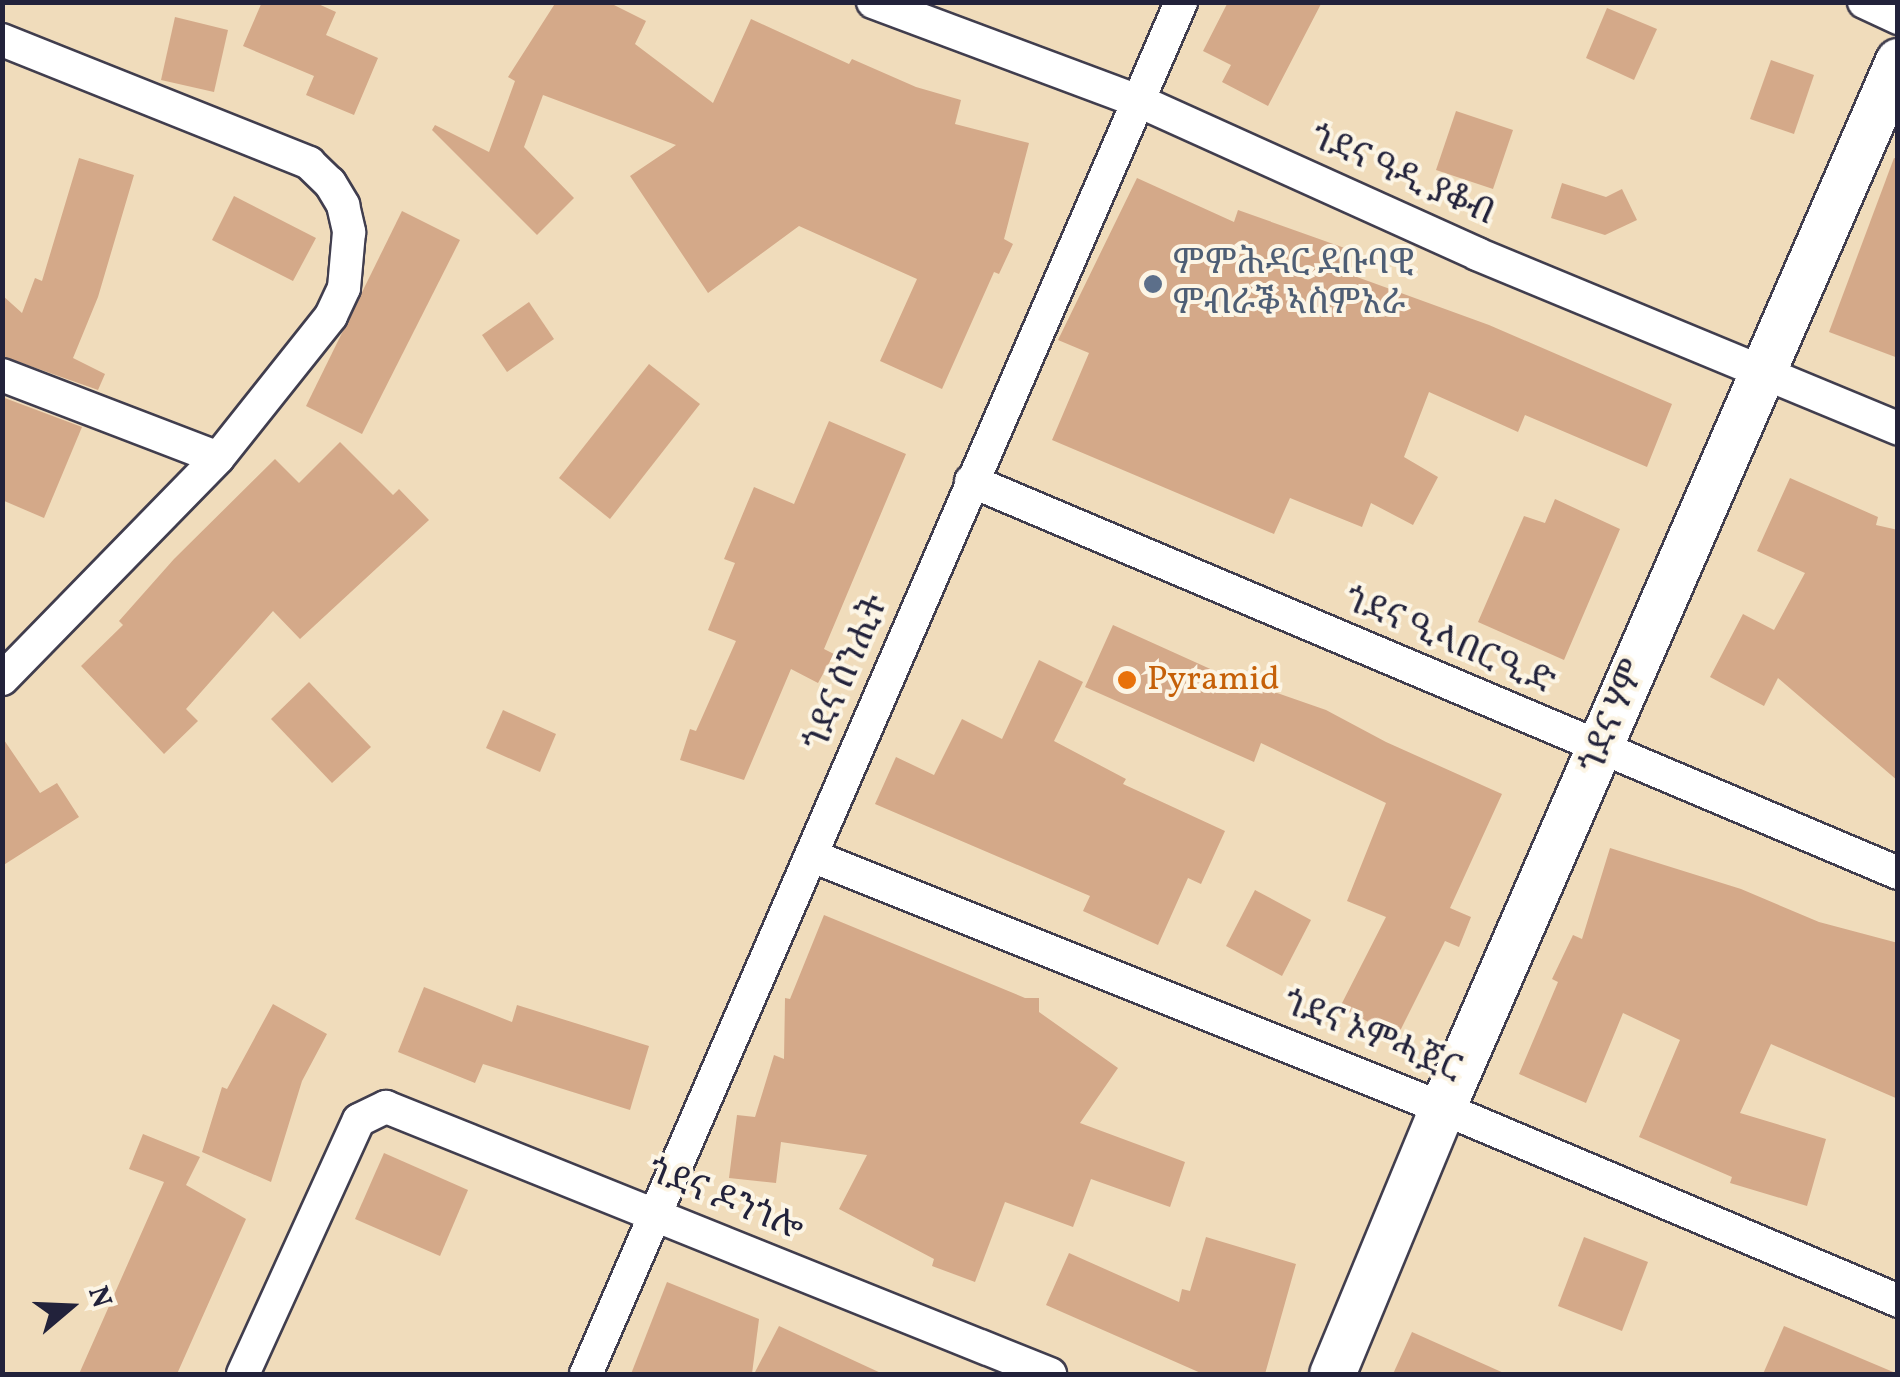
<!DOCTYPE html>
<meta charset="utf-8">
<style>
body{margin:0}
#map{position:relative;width:1900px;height:1377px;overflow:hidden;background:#f0dcbb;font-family:Vollkorn,"Noto Serif Ethiopic",serif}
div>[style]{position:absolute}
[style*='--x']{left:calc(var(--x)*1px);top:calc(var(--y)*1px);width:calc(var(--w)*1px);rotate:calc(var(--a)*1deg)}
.building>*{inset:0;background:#d4a989}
.roads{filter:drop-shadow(2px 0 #413e4e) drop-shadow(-2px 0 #413e4e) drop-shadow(0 2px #413e4e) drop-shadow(0 -2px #413e4e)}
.street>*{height:32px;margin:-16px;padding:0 16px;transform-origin:16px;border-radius:16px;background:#fff}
.secondary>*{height:45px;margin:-22.5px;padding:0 22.5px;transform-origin:22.5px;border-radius:22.5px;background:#fff}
.dots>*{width:28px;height:28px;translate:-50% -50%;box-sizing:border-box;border:5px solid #fcf5e5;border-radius:50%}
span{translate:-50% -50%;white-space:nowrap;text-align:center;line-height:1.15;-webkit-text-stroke:8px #fcf5e5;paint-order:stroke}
.street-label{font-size:35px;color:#22223b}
.service-label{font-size:35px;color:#4e5e75}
.left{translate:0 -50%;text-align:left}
.food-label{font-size:35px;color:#c56008}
.frame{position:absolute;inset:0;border:5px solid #22223b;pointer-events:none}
.north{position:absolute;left:20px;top:1257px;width:100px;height:100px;-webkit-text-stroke:8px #fcf5e5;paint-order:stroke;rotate:71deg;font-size:28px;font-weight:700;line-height:40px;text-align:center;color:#22223b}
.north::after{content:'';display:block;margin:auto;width:35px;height:45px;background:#22223b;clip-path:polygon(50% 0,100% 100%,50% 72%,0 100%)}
</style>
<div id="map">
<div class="building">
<div style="clip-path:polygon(262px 2px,314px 2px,336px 12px,326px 35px,378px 58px,354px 115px,306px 95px,314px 76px,243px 46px)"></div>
<div style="clip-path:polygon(556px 2px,608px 2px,646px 21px,635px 44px,713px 103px,751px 19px,849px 64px,852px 59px,916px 87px,961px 100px,955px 124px,1029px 143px,1004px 239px,1013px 244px,999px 274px,994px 272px,942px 389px,880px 361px,917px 279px,799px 226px,708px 293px,630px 176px,676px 145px,543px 95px,524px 147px,574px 198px,537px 235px,432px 130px,435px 125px,489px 152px,515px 81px,508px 77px)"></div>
<div style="clip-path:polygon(1228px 2px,1322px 2px,1268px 106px,1222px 82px,1231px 65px,1203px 51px)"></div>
<div style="clip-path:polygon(1607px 8px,1657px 29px,1634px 80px,1586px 58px)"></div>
<div style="clip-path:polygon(175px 17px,228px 30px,214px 92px,161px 80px)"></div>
<div style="clip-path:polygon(1771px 60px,1814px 75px,1794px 134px,1750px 119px)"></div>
<div style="clip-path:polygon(1456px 111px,1513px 130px,1493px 189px,1436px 170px)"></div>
<div style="clip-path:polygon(79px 158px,134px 175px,98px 297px,73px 358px,105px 374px,98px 390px,2px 356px,2px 295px,22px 313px,35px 278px,42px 281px)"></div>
<div style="clip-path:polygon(1894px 158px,1898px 159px,1898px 358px,1829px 332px)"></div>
<div style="clip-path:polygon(1137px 178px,1234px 222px,1238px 210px,1353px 251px,1346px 273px,1489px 325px,1672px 404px,1647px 467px,1525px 415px,1518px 432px,1429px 392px,1404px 457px,1438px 477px,1413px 525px,1371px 503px,1362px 527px,1290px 498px,1274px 534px,1052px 440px,1089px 353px,1058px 340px)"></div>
<div style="clip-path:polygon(1562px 183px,1606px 197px,1622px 189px,1637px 220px,1605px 235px,1551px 218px)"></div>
<div style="clip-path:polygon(234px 196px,316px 238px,293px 281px,212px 240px)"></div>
<div style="clip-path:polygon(402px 211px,460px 240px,362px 434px,306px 406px)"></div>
<div style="clip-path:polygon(529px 302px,554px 339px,507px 372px,482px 335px)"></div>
<div style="clip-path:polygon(649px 364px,700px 404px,610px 519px,559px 478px)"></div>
<div style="clip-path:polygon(2px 397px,82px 427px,44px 518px,2px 500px)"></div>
<div style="clip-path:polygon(829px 421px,906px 454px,824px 649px,834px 654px,818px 683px,791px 669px,744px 780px,680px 760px,690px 729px,696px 731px,736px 641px,708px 630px,735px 563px,724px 559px,754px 487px,794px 504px)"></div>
<div style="clip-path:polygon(340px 442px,393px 495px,399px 489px,429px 520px,300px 639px,273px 611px,186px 709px,198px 721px,164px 754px,81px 666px,123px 625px,119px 621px,174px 559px,275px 459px,299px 483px)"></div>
<div style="clip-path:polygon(1790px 478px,1878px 517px,1876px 525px,1898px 530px,1898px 781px,1778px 678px,1764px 706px,1710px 677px,1743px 614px,1774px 630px,1805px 573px,1757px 551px)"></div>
<div style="clip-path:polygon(1555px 499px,1620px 529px,1564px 660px,1478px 622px,1524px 516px,1545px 523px)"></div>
<div style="clip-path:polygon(1113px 625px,1217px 672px,1326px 710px,1386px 742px,1502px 794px,1450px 908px,1471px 917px,1459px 947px,1445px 941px,1397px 1037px,1340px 1007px,1386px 917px,1347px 901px,1386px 803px,1261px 743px,1254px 762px,1085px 687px)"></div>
<div style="clip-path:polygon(1039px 660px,1083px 682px,1054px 741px,1126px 779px,1123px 784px,1225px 831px,1201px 884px,1188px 878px,1158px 945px,1083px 911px,1090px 896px,875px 804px,896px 757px,934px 775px,962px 719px,1002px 739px)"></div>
<div style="clip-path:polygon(309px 682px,371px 747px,332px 783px,271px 719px)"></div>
<div style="clip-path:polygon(503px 710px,556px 734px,540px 772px,486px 748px)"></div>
<div style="clip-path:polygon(2px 737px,40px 793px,57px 783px,79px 817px,2px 866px)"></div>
<div style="clip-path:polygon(1610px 848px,1741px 889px,1819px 922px,1898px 943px,1898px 1099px,1771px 1044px,1740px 1113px,1826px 1139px,1807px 1206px,1730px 1183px,1732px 1177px,1639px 1137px,1680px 1040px,1623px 1013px,1586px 1103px,1519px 1074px,1558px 982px,1552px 979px,1573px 935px,1582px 939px)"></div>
<div style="clip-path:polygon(1255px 890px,1311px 920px,1282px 976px,1226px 946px)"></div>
<div style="clip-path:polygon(824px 915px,1025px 998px,1039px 998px,1039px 1012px,1118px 1068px,1080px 1123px,1185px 1162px,1170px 1207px,1091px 1179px,1073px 1227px,1005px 1202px,975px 1282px,932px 1266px,934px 1259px,839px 1209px,867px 1155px,781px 1142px,776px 1183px,729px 1178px,737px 1115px,755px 1117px,774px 1055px,784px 1059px,785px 998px,790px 999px)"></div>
<div style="clip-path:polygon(424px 987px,512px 1022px,517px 1005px,649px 1046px,630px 1110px,483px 1064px,475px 1083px,398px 1052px)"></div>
<div style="clip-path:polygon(273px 1004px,327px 1034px,302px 1081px,271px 1182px,202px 1152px,222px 1087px,227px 1089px)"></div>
<div style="clip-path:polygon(143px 1134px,200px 1157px,186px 1185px,246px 1219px,177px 1374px,79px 1374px,164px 1182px,129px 1169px)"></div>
<div style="clip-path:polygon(384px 1153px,468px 1190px,440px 1256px,355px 1219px)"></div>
<div style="clip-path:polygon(1206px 1237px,1296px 1264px,1265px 1374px,1203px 1374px,1046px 1305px,1069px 1253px,1179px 1302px,1182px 1289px,1190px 1291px)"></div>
<div style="clip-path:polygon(1584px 1237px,1648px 1262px,1622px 1331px,1558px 1306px)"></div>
<div style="clip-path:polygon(667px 1282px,759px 1319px,752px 1374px,631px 1374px)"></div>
<div style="clip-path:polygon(779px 1326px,883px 1374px,754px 1374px)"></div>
<div style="clip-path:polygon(1784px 1326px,1898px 1374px,1763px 1374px)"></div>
<div style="clip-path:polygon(1412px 1332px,1506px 1374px,1393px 1374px)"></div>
</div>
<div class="roads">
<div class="street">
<div style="--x:873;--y:2;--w:286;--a:20.5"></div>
<div style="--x:1141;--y:102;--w:369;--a:24.3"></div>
<div style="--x:1477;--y:254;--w:456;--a:22.5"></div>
<div style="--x:1864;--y:2;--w:38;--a:25"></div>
<div style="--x:2;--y:40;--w:331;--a:21.8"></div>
<div style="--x:309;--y:163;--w:29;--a:44"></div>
<div style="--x:330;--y:183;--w:26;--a:59"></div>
<div style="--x:343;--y:205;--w:28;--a:77"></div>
<div style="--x:349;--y:232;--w:56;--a:95.1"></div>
<div style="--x:344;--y:288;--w:31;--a:115"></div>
<div style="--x:331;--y:316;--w:181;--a:128.5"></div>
<div style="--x:218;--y:458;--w:309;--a:134.3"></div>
<div style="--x:2;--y:375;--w:231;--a:21"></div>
<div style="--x:971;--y:481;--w:1006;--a:22.92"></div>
<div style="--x:812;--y:856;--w:679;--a:21.8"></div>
<div style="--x:1442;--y:1108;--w:495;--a:22.9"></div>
<div style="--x:243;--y:1374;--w:279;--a:-65.5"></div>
<div style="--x:359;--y:1120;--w:30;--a:-26"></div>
<div style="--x:386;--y:1107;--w:716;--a:21.91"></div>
<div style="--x:586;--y:1374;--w:1495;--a:-66.55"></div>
</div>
<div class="secondary">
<div style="--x:1332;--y:1374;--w:288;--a:-67.5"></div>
<div style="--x:1442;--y:1108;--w:1142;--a:-66.47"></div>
</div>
</div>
<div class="dots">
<div style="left:1153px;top:284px;background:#5c6f8a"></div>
<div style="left:1127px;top:680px;background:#e8710a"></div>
</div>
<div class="street-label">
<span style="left:1402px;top:176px;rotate:24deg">ጎደና ዓዲ ያቆብ</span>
<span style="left:1449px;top:642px;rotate:23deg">ጎደና ዒላበርዒድ</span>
<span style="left:847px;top:673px;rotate:-67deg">ጎደና ሰንሒት</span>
<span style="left:1614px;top:717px;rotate:-67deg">ጎደና ሃም</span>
<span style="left:1372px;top:1037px;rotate:22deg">ጎደና ኦምሓጀር</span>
<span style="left:725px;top:1201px;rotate:22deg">ጎደና ዶንጎሎ</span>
</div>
<div class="service-label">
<span class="left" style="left:1173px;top:284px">ምምሕዳር ደቡባዊ<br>ምብራቕ ኣስምአራ</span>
</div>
<div class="food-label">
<span class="left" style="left:1147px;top:680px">Pyramid</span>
</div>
<div class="frame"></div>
<div class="north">N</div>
</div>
